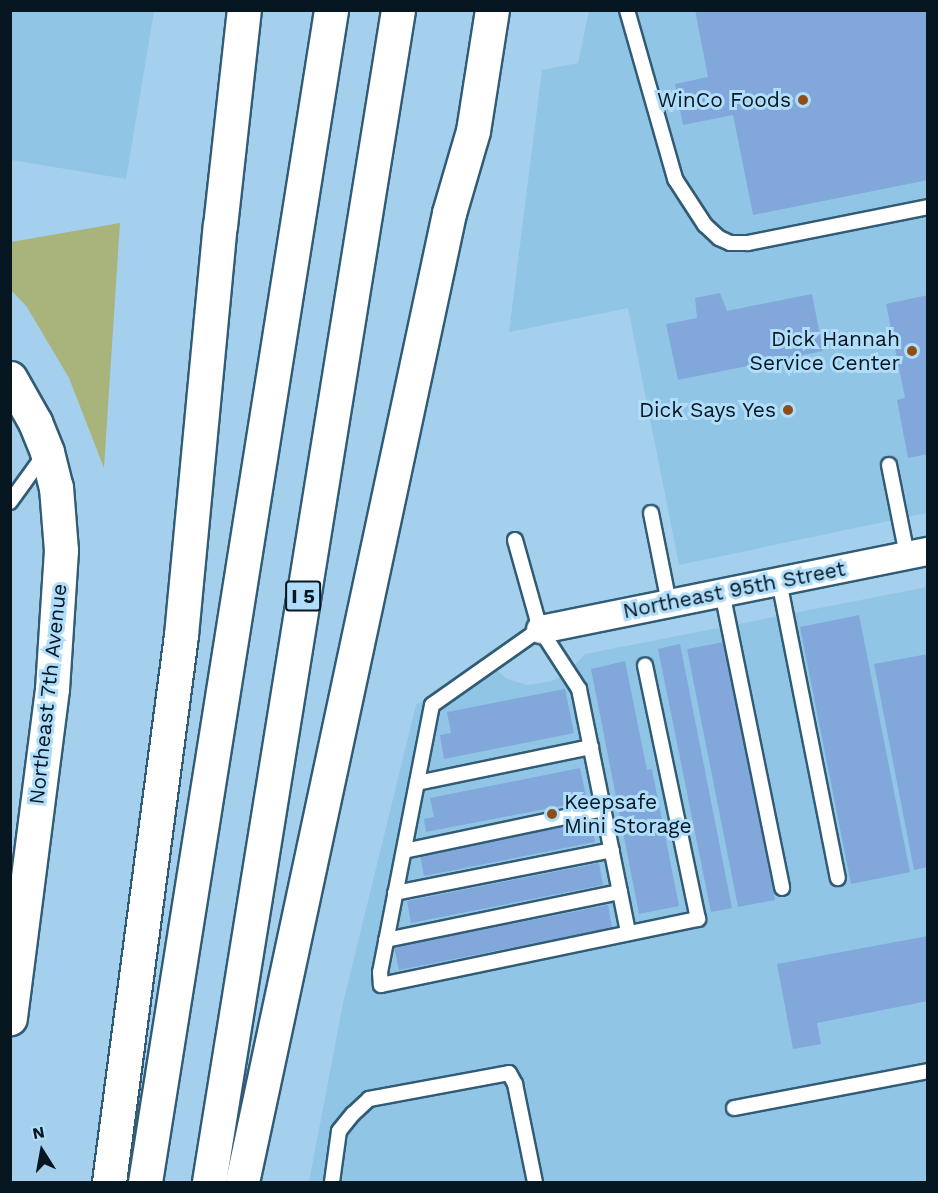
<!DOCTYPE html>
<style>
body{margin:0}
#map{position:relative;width:938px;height:1193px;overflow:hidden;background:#a4d0ed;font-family:"Work Sans",sans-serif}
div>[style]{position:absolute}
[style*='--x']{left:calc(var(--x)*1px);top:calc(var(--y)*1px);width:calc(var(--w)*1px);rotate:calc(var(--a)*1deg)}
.built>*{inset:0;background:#91c5e6}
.green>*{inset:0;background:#a9b37c}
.building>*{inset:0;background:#82a7da}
.roads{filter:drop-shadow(2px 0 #325c75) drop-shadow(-2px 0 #325c75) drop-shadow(0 2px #325c75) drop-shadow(0 -2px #325c75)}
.service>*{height:14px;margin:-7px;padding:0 7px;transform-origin:7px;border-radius:7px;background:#fff}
.minor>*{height:27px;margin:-13.5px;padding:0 13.5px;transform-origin:13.5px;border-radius:13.5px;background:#fff}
.tertiary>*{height:33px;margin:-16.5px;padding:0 16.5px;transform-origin:16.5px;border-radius:16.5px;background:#fff}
.motorway>*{height:33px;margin:-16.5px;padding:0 16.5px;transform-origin:16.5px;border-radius:16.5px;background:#fff}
.dots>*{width:16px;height:16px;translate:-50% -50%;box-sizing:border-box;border:3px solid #b0ddfa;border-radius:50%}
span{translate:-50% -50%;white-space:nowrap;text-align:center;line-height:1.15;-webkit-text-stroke:6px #b0ddfa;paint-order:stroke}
.shield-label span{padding:2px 4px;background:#b0ddfa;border:2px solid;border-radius:4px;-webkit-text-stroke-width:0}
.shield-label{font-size:20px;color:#061721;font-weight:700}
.poi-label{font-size:21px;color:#061721}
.right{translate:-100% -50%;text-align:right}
.left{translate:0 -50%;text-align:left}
.street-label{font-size:21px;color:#061721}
.frame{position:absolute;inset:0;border:12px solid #061721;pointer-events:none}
.north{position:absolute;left:12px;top:1121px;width:60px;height:60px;-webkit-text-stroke:4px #b0ddfa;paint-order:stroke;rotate:349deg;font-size:16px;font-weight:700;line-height:24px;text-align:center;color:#061721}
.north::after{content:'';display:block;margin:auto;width:21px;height:27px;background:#061721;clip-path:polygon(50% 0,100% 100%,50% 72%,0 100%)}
</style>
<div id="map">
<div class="built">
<div style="clip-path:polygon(10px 11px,154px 11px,126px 179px,11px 160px)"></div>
<div style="clip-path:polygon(589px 11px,927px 11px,927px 513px,679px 565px,628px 308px,509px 332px,542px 70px,578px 63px)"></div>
<div style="clip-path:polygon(927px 587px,927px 1182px,309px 1182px,343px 1003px,416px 705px,487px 662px,507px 679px,528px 685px,552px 681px,569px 671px,585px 654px)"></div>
</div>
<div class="green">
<div style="clip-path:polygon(120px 223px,104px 468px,69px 378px,27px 307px,11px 290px,11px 242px)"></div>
</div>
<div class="building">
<div style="clip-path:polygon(695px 10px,928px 10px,928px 180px,753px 215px,733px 115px,683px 125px,675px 84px,708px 77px)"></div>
<div style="clip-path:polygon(720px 293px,727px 311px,812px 294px,823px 351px,678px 380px,666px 324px,697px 318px,695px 298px)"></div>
<div style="clip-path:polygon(928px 295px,928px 454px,908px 458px,897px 400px,905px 398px,886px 304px)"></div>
<div style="clip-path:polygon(859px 615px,910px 872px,851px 884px,800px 627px)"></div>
<div style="clip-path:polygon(724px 642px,775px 900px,738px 907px,687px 649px)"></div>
<div style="clip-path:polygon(680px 644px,732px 908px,711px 912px,658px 649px)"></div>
<div style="clip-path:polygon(928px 654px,928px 867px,914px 870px,874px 664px)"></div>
<div style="clip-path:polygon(625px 661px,647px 770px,652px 769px,679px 906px,639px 914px,591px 669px)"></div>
<div style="clip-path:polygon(565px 689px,574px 733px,444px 759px,440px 735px,451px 733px,447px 712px)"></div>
<div style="clip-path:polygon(580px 768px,587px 801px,426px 832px,424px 819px,434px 817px,430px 798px)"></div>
<div style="clip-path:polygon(591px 821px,595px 842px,424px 876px,420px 855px)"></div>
<div style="clip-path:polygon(599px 863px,603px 885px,411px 923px,407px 901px)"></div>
<div style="clip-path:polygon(608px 905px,612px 928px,399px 970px,394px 947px)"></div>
<div style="clip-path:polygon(928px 936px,928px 1001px,817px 1023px,821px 1044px,793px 1049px,777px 964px)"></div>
</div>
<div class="roads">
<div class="service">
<div style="--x:627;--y:10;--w:176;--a:74.1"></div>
<div style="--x:675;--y:179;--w:55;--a:56.9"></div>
<div style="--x:705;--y:225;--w:19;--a:43"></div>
<div style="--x:719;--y:238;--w:12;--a:24"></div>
<div style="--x:730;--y:243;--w:18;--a:0"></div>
<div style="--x:748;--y:243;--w:184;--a:-11.3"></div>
<div style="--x:889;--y:465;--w:92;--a:78.7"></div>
<div style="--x:10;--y:502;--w:58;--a:-54.1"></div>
<div style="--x:651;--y:513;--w:92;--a:78.7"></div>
<div style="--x:515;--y:540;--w:92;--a:74.3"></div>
<div style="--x:540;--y:629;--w:72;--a:57"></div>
<div style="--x:579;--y:689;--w:249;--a:78.6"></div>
<div style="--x:779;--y:581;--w:303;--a:78.8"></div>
<div style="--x:722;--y:592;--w:302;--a:78.5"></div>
<div style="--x:540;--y:629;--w:132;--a:144.9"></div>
<div style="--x:432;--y:705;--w:272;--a:101"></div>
<div style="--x:380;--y:972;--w:13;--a:86"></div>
<div style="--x:381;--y:985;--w:324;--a:-11.8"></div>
<div style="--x:698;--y:919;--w:259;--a:-101.8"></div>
<div style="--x:417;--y:783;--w:178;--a:-11.7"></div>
<div style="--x:404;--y:851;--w:203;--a:-11.9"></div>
<div style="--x:395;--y:893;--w:221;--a:-11.2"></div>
<div style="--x:386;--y:940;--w:239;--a:-11.6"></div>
<div style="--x:734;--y:1108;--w:197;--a:-10.8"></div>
<div style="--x:332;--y:1182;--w:51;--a:-82.2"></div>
<div style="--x:339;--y:1131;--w:22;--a:-51"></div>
<div style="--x:353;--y:1114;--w:22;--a:-43"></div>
<div style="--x:369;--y:1099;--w:142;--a:-10.5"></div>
<div style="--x:509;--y:1073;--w:13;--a:61"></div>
<div style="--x:515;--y:1084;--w:100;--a:78.5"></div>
</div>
<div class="minor">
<div style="--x:540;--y:629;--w:396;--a:-11.4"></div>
</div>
<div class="tertiary">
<div style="--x:10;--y:378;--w:51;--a:60.4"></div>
<div style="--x:35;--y:422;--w:32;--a:68"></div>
<div style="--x:47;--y:452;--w:36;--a:76"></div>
<div style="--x:56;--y:487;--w:63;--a:85.5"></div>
<div style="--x:61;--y:550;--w:139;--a:93.7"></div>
<div style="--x:52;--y:689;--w:332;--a:97.3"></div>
</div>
<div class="motorway">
<div style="--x:109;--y:1182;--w:552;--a:-82.5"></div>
<div style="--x:181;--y:635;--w:411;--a:-84.6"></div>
<div style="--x:220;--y:226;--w:217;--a:-83.7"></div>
<div style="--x:145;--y:1182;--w:1187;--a:-80.98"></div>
<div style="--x:209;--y:1182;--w:1187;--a:-80.84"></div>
<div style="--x:242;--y:1182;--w:991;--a:-77.94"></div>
<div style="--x:449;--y:213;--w:85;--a:-73.7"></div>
<div style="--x:473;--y:131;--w:122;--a:-81.1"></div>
</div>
</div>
<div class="dots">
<div style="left:803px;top:100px;background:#8e4e16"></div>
<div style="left:912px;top:351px;background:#8e4e16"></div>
<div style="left:788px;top:410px;background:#8e4e16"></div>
<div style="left:552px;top:814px;background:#8e4e16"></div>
</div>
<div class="shield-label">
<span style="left:303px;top:596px">I 5</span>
</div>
<div class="poi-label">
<span class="right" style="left:791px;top:100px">WinCo Foods</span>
<span class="right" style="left:900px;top:351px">Dick Hannah<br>Service Center</span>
<span class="right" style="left:776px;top:410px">Dick Says Yes</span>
<span class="left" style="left:564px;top:814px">Keepsafe<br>Mini Storage</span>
</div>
<div class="street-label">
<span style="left:734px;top:590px;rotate:-11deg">Northeast 95th Street</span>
<span style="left:48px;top:694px;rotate:-84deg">Northeast 7th Avenue</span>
</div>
<div class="frame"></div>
<div class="north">N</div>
</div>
